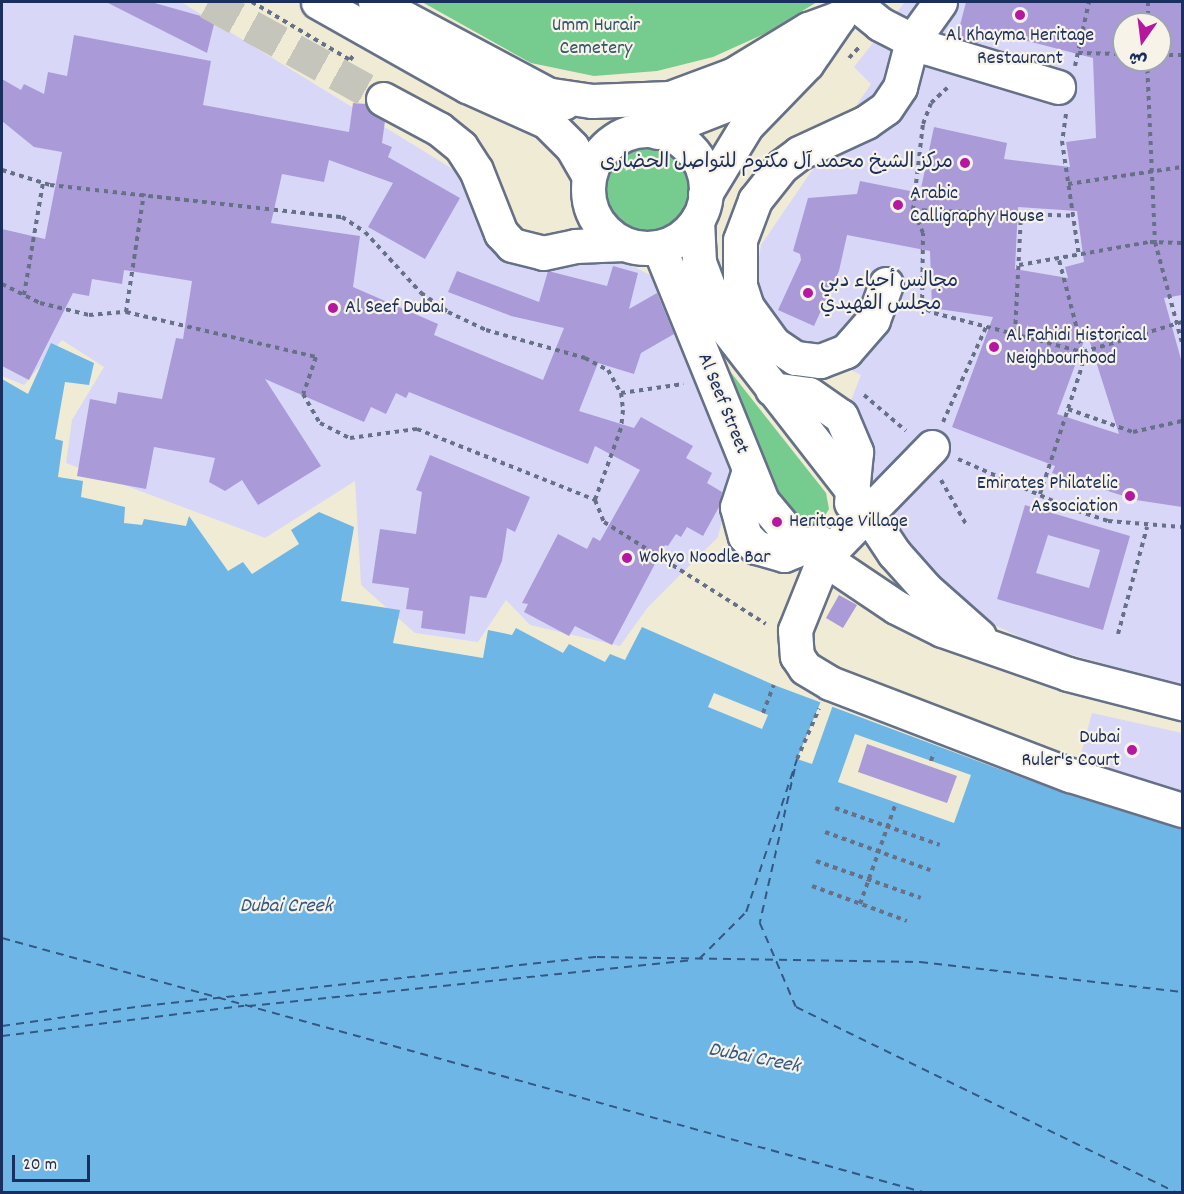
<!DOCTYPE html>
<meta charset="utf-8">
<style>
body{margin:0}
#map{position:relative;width:1184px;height:1194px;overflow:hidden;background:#f0ebd4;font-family:Dekko,"Playpen Sans Arabic",sans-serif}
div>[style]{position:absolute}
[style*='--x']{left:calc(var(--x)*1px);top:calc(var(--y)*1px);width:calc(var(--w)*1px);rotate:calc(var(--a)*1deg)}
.built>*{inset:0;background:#d9d7f8}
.green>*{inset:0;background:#76cb8e}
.round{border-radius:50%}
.water>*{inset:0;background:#6db6e5}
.pier>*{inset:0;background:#f0ebd4}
.ferry>*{height:1.5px;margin-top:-0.75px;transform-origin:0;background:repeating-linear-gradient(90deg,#345886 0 8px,transparent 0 14px)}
.building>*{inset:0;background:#aa9bd8}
.minor-tunnel>*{height:33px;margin-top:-16.5px;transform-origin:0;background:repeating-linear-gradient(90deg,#c5c5bc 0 33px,transparent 0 49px)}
.path>*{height:4px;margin-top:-2px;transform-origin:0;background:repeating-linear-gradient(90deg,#667187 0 4.5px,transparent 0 9px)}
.roads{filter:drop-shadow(2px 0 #667187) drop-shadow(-2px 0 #667187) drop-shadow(0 2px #667187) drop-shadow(0 -2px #667187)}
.minor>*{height:33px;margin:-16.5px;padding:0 16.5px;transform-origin:16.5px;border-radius:16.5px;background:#fff}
.minor>.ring{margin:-16.5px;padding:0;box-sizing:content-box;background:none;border:33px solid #fff;border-radius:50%}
.dots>*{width:16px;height:16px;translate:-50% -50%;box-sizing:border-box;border:3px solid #f7f3e8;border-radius:50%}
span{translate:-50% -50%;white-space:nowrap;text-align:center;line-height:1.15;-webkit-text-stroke:4.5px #f7f3e8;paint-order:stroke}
.park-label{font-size:20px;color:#32566a}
.poi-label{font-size:20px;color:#1b2f5e}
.right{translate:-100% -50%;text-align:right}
.left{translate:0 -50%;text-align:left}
.street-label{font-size:20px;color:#1b2f5e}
.water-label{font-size:21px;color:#345886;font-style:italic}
.frame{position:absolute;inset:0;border:3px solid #1b2f5e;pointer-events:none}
.north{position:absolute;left:1112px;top:12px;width:60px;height:60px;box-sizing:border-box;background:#f7f3e8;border:2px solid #9fa5b1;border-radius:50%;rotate:194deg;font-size:16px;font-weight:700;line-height:24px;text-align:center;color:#1b2f5e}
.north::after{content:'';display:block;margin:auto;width:21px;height:27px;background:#b5179e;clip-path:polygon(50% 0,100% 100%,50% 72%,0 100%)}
.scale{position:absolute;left:12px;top:1155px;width:78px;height:27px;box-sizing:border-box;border:3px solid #1b2f5e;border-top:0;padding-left:8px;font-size:18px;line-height:21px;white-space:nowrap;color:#1b2f5e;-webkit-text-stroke:4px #f7f3e8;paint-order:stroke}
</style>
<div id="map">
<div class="built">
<div style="clip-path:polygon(2px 2px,181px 2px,456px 171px,516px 258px,619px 259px,652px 276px,733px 472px,718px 537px,648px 607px,620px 646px,530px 625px,506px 600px,478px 642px,415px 633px,361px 585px,355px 481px,265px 538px,66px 463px,72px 420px,104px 367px,62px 340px,24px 385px,2px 376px)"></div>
<div style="clip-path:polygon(evenodd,905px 2px,1182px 2px,1182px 686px,1037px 645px,990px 623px,968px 608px,932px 571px,835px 441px,861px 375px,798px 343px,768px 319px,755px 283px,761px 245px,871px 84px,854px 67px,905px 2px,1124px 24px,1160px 24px,1160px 60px,1124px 60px,1124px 24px)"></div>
<div style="clip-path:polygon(1092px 713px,1182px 733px,1182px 797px,1077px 768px)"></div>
</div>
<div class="green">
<div style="clip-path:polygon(422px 2px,817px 2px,766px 33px,713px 57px,657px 71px,594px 76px,531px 63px)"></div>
<div class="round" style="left:596px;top:140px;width:100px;height:100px"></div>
<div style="clip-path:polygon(725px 365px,826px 493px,829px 509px,821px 522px,806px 527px,786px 514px)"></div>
</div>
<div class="water">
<div style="clip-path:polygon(51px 343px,94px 363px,89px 385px,65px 382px,55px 439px,63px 441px,58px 477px,83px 481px,81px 497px,125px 507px,124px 523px,142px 525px,144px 519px,186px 526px,189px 516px,228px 571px,243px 562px,252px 574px,299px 544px,291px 530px,319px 512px,354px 527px,341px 601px,400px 610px,393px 643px,483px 658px,488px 630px,512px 635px,516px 628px,563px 653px,569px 644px,605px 662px,610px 654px,625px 660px,642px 627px,774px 685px,991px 766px,1073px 796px,1182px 824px,1182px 1192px,2px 1192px,2px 379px,28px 394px)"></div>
</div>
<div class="pier">
<div style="clip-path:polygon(714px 693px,768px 715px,762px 729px,708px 707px)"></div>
<div style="clip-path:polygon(821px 701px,833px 705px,812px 764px,797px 759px)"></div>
<div style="clip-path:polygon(855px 734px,971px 775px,954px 823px,838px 782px)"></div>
</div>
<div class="ferry">
<div style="--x:795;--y:769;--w:158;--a:102.8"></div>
<div style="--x:760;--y:923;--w:91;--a:66.8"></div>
<div style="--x:796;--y:1007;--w:423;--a:26"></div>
<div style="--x:2;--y:938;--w:955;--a:15.42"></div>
<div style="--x:699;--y:959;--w:66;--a:-45"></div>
<div style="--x:746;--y:912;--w:161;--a:-71.6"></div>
<div style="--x:248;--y:1006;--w:445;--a:-5.9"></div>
<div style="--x:2;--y:1026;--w:142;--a:-8.1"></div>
<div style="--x:143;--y:1006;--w:457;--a:-6.2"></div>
<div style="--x:597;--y:957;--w:323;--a:0.9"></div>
<div style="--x:920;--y:962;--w:264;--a:6.5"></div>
<div style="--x:2;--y:1036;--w:244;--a:-7.1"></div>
</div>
<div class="building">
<div style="clip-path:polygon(106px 2px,151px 2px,215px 20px,207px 53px)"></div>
<div style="clip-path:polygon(evenodd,966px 2px,1182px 2px,1182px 295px,1164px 298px,1182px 363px,1182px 507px,1136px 500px,1052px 473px,1055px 466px,952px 427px,993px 317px,932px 308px,930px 251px,847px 235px,839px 271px,814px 326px,778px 310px,801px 260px,800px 254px,793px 251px,808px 198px,857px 194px,860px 181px,920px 193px,934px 127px,1007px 143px,1004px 159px,1070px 167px,1066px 142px,1096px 138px,1093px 58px,982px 29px,978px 43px,957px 37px,966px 2px,1124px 24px,1160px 24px,1160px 60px,1124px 60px,1124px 24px,966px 2px,1018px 207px,1077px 211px,1084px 262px,1065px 267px,1068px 278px,1015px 269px,1018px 207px,966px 2px,1087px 333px,1119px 434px,1057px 414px,1087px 333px)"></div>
<div style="clip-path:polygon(74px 35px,211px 61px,203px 105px,349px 132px,353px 103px,366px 104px,385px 121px,382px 143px,392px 147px,388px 157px,460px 198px,425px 259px,368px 227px,393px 183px,329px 160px,324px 182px,282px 174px,271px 223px,360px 236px,353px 287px,438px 324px,434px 335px,543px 380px,564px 328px,511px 316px,448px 292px,457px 271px,539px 302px,548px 271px,607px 286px,613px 266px,638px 273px,629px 309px,657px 293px,674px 334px,641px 353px,634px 374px,598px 363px,579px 411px,634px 428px,641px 417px,693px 446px,686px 458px,712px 473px,707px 483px,722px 492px,719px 507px,703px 536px,687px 527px,681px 537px,676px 534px,668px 546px,665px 545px,612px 645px,575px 626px,569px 636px,524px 612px,528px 604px,522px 603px,558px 534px,587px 549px,593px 537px,600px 541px,640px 470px,595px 446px,588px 464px,409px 392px,406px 398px,396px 393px,386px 414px,371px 407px,364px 422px,265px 379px,321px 466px,258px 505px,242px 480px,225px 491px,209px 482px,215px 458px,154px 447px,146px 489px,77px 476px,90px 399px,116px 404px,118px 392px,162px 399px,176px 338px,183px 339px,192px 281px,124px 270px,122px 284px,92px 279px,89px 296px,73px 293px,29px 380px,2px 366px,2px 229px,45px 239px,62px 152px,34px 147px,2px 121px,2px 79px,21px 90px,24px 84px,44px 94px,48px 72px,67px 76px)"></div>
<div style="clip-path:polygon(430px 455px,530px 497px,515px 532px,507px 528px,502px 561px,486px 598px,470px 596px,465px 634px,421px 628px,423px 611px,406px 609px,409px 588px,372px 583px,380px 529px,416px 534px,422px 492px,416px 490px)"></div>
<div style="clip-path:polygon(evenodd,1025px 505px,1130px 536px,1103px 630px,997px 599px,1025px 505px,1048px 535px,1100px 550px,1089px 588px,1036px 573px,1048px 535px)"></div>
<div style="clip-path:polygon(839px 595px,857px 605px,843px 628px,826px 618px)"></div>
<div style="clip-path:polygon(867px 744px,957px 776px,947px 803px,858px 772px)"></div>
</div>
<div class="minor-tunnel">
<div style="--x:208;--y:2;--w:200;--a:29"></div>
</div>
<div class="path">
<div style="--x:252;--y:2;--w:114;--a:30.6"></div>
<div style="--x:350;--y:60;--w:5;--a:-53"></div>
<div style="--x:1148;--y:24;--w:22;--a:-90"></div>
<div style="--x:1078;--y:53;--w:46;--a:1.2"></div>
<div style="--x:1160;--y:55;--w:22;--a:0"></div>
<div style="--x:849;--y:58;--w:16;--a:-47"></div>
<div style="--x:1147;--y:60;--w:182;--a:87.5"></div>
<div style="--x:1155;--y:242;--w:105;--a:75"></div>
<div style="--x:1075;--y:66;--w:66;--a:-77.7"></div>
<div style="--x:1066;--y:114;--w:27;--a:98"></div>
<div style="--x:1062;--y:141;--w:116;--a:81.6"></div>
<div style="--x:2;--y:170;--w:50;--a:17.4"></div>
<div style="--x:50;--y:185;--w:294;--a:6.3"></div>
<div style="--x:342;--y:217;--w:27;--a:33"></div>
<div style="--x:365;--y:232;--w:83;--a:47.4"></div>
<div style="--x:421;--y:293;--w:33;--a:35"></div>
<div style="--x:448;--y:312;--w:42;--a:25.3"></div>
<div style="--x:486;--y:330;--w:103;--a:15.8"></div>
<div style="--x:585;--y:358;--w:26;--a:28"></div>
<div style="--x:608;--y:370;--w:26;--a:61"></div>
<div style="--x:621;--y:393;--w:17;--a:83"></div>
<div style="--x:623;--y:410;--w:18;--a:96"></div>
<div style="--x:621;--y:428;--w:77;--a:109.9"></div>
<div style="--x:1068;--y:184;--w:115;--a:-8.5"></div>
<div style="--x:913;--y:210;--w:160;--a:2.1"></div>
<div style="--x:1019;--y:265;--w:133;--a:-10"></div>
<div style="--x:1150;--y:242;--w:32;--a:2"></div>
<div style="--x:2;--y:284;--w:42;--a:26.6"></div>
<div style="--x:40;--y:303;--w:50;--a:13.8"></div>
<div style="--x:89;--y:315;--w:37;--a:-5"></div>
<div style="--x:126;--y:312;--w:195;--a:13.3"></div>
<div style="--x:316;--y:357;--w:39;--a:109"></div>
<div style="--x:303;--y:394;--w:34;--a:60"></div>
<div style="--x:320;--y:423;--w:34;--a:27"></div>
<div style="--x:350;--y:438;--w:68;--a:-7.7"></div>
<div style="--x:417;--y:429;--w:192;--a:21.7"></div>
<div style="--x:595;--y:500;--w:24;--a:68"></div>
<div style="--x:604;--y:522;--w:191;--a:32.2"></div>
<div style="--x:24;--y:295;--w:114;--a:-80.4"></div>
<div style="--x:911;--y:301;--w:26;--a:28"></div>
<div style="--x:934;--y:313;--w:154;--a:14.7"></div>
<div style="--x:1083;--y:352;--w:103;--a:-16.9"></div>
<div style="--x:922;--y:308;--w:75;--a:-89.2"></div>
<div style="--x:923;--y:233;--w:25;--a:-113"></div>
<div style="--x:913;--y:210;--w:87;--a:-83.4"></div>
<div style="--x:923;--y:124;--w:22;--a:-69"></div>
<div style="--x:931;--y:103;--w:26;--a:-43"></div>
<div style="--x:126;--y:312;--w:120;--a:-81.4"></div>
<div style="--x:1015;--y:333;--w:119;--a:-87.1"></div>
<div style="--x:621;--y:393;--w:63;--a:-8.3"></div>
<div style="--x:864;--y:395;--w:55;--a:40.6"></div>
<div style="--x:1068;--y:409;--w:69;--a:19.5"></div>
<div style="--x:1133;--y:432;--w:50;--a:-12.7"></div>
<div style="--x:943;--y:422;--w:104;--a:-65.6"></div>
<div style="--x:958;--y:459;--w:121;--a:23.8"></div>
<div style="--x:1069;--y:508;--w:41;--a:18.4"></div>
<div style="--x:1108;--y:521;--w:74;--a:4.6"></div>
<div style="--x:941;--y:480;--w:53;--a:60.5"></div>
<div style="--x:1040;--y:494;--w:135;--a:-71.8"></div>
<div style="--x:1082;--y:366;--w:14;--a:-86"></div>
<div style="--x:1083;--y:352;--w:95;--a:-104.6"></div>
<div style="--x:1118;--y:634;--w:111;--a:-74.8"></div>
<div style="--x:763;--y:713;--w:30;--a:-69"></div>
<div style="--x:797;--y:759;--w:55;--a:-66.3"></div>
<div style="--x:931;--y:761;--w:9;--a:-72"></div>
<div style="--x:835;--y:808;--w:111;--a:19.4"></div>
<div style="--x:825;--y:832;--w:112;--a:19.9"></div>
<div style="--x:816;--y:861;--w:111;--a:19.4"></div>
<div style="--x:812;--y:886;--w:101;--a:20.2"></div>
<div style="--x:860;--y:904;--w:107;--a:-70.4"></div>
</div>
<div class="roads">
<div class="minor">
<div style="--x:318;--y:2;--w:171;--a:29.4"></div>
<div style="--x:467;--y:86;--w:88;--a:24.2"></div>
<div style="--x:547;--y:122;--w:35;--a:45"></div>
<div style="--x:572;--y:147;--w:34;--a:60"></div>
<div style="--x:375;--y:2;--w:214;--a:28.1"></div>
<div style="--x:853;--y:2;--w:35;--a:39"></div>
<div style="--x:880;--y:24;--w:51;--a:27.1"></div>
<div style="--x:925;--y:47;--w:139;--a:16.7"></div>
<div style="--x:545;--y:94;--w:48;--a:8.5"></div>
<div style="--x:592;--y:101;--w:78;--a:-2.2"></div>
<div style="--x:670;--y:98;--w:66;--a:-20.4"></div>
<div style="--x:732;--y:75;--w:89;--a:-31.2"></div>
<div style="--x:808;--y:29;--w:32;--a:-20"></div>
<div style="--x:383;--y:99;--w:64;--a:28.2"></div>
<div style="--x:439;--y:129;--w:28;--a:39"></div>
<div style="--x:461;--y:147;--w:27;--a:57"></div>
<div style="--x:476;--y:170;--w:68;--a:68.4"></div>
<div style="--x:501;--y:233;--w:16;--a:47"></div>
<div style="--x:512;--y:245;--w:32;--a:14"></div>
<div style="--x:543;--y:253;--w:33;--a:-12"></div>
<div style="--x:575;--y:246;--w:50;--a:-2.3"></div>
<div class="ring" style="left:588px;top:130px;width:85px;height:85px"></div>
<div style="--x:657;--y:132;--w:79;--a:-21.4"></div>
<div style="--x:731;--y:103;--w:54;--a:-39"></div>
<div style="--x:705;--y:194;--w:81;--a:-58.7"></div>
<div style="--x:747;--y:125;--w:86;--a:-45.9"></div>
<div style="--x:807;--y:63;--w:55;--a:-55.4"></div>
<div style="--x:697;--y:220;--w:42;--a:87.3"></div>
<div style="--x:699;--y:262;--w:65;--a:69.3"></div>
<div style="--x:722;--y:323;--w:212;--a:52.1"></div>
<div style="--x:852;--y:490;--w:76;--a:56.3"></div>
<div style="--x:894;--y:553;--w:48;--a:48.4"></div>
<div style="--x:926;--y:589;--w:71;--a:41.6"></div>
<div style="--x:659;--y:247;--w:274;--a:67.9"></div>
<div style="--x:762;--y:501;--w:47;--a:50.2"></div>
<div style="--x:792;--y:537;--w:125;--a:33.9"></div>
<div style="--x:896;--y:607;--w:51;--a:26.6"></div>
<div style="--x:942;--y:630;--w:133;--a:19.2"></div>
<div style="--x:1068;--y:674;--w:118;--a:14.3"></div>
<div style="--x:886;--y:284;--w:38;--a:110"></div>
<div style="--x:873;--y:320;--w:41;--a:131.1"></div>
<div style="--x:846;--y:351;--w:28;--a:159"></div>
<div style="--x:820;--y:361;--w:25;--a:-173"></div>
<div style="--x:795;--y:358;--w:25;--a:-146"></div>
<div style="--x:774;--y:344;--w:46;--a:-126.1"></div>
<div style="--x:747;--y:307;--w:23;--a:-108"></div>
<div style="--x:740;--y:285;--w:45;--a:-90"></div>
<div style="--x:740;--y:240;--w:43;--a:-69.4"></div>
<div style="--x:755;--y:200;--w:43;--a:-51.5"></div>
<div style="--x:782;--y:166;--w:21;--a:-37"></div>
<div style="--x:799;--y:153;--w:74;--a:-24.8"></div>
<div style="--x:866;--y:122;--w:24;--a:-35"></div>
<div style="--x:886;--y:108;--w:25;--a:-56"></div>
<div style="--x:900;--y:87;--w:48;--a:-75.4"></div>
<div style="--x:912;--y:41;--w:48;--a:-54.3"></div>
<div style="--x:772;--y:389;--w:37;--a:8"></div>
<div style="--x:809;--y:394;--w:39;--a:35"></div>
<div style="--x:841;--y:416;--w:39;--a:67"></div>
<div style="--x:856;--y:452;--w:51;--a:95.6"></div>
<div style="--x:932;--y:447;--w:155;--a:134.2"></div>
<div style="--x:824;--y:558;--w:78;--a:111.9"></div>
<div style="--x:795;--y:630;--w:26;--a:86"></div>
<div style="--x:797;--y:656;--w:14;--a:56"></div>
<div style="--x:805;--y:668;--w:29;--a:31"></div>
<div style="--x:830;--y:683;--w:257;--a:21"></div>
<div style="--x:1070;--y:775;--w:117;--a:17.4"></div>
<div style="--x:749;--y:470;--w:39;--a:108"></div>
<div style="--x:737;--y:507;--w:30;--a:75"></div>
<div style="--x:745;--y:536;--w:16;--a:45"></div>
<div style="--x:756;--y:547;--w:29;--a:16"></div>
<div style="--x:784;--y:555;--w:37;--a:-22"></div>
</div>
</div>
<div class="dots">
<div style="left:1020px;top:15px;background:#b5179e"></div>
<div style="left:965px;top:163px;background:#b5179e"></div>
<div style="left:898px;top:205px;background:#b5179e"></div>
<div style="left:808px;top:293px;background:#b5179e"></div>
<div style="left:333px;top:308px;background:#b5179e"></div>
<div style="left:994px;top:347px;background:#b5179e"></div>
<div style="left:1130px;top:496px;background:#b5179e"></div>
<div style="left:777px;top:522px;background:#b5179e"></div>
<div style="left:627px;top:558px;background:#b5179e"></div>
<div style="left:1132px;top:750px;background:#b5179e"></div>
</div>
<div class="park-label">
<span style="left:596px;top:38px">Umm Hurair<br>Cemetery</span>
</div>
<div class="poi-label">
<span style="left:1020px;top:48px">Al Khayma Heritage<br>Restaurant</span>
<span class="right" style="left:953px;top:163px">مركز الشيخ محمد آل مكتوم للتواصل الحضارى</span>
<span class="left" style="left:910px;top:206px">Arabic<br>Calligraphy House</span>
<span class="left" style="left:820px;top:294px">مجالس أحياء دبي<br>مجلس الفهيدي</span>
<span class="left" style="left:345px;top:308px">Al Seef Dubai</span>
<span class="left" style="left:1006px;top:348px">Al Fahidi Historical<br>Neighbourhood</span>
<span class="right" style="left:1118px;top:496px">Emirates Philatelic<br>Association</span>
<span class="left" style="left:789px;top:522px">Heritage Village</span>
<span class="left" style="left:639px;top:558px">Wokyo Noodle Bar</span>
<span class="right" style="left:1120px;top:750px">Dubai<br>Ruler's Court</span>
</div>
<div class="street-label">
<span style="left:722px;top:404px;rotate:68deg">Al Seef Street</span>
</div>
<div class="water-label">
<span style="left:286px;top:907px">Dubai Creek</span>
<span style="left:754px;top:1059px;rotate:11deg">Dubai Creek</span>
</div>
<div class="frame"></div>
<div class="north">ش</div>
<div class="scale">20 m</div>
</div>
